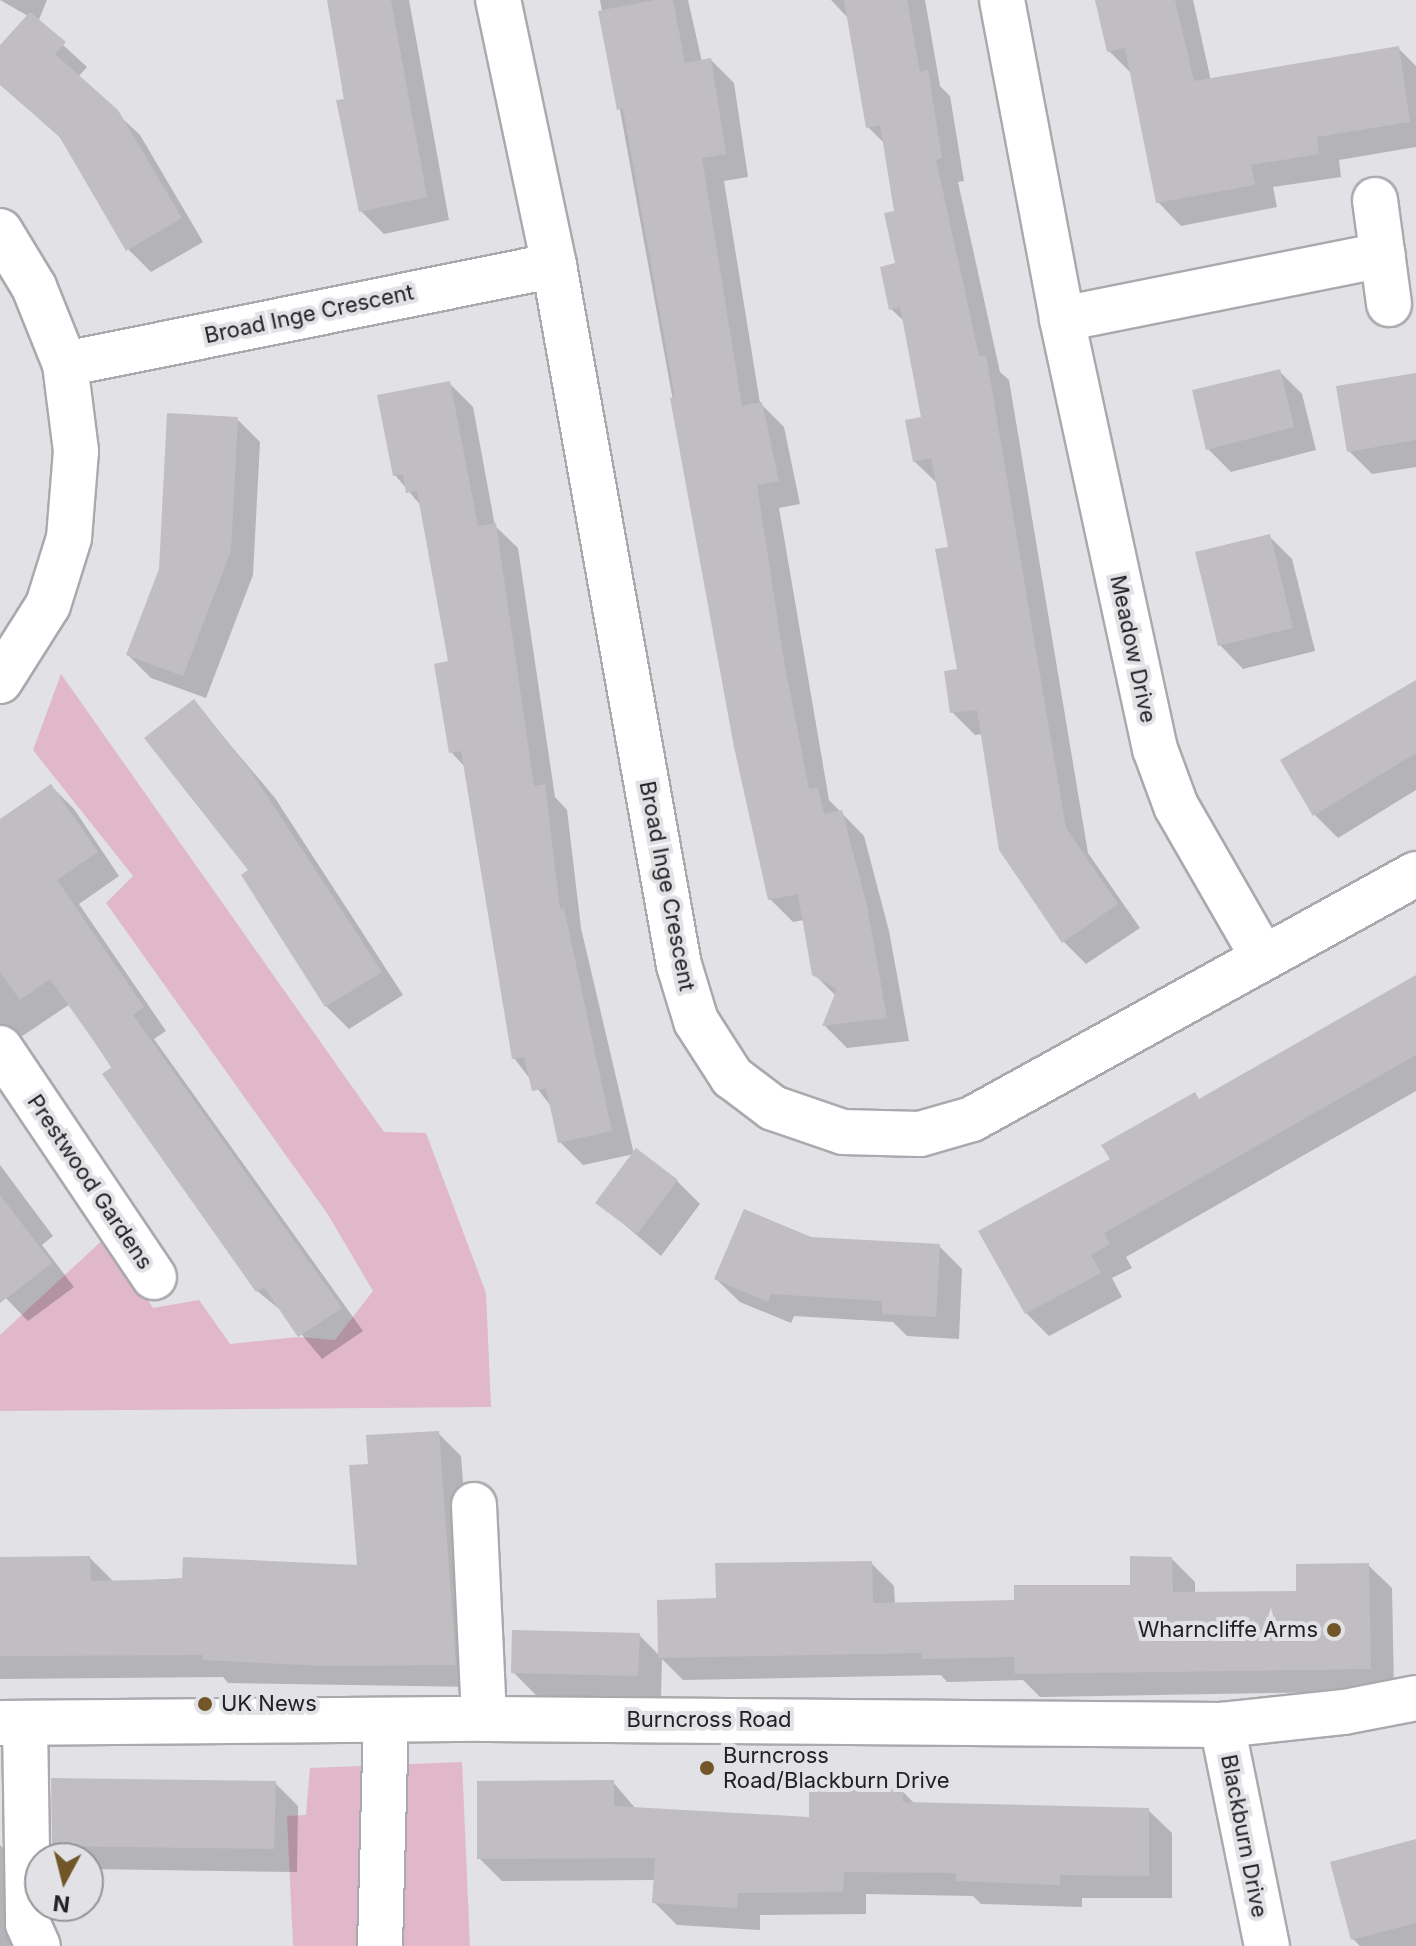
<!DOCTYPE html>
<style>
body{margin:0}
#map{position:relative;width:1416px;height:1946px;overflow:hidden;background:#e1e1e6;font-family:Inter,sans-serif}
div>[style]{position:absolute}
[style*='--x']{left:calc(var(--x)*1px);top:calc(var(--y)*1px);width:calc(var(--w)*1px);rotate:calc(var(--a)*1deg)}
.green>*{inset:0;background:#e0b8ca}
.shadow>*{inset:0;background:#0003}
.building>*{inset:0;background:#c1bec2}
.roads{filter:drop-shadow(2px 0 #aaaaae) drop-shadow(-2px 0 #aaaaae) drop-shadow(0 2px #aaaaae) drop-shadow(0 -2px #aaaaae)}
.minor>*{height:44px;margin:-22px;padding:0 22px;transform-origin:22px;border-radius:22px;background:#fff}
.major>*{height:44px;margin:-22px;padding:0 22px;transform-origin:22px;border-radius:22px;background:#fff}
.dots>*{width:22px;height:22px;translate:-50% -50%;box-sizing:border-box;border:4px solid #e1e1e6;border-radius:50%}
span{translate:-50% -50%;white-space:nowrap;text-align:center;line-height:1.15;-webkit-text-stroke:8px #e1e1e6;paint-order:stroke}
.street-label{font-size:22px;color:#222123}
.poi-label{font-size:22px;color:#222123}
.right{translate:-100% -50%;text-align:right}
.left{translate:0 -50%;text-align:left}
.north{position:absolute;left:24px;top:1842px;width:80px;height:80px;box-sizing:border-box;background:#e1e1e6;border:2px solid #959498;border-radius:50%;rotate:187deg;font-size:22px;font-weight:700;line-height:32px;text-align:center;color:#222123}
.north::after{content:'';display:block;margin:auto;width:28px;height:36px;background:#715728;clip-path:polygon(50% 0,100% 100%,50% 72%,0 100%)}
</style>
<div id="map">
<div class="green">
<div style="clip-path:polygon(61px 674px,384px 1132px,426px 1133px,486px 1293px,491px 1407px,0 1411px,0 1335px,107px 1236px,153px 1308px,199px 1300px,230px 1344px,298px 1337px,335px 1340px,373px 1291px,327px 1213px,106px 903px,133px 876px,33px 750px)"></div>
<div style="clip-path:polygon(462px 1762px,470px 1946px,293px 1946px,287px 1816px,306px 1815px,310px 1768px)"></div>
</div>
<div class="shadow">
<div style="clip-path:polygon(0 0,47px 0,38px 22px,87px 67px,78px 77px,140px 135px,203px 242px,151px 272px,128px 249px,64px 141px,0 84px,0 48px,28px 16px)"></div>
<div style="clip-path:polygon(329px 0,409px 0,449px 220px,384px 234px,361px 211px)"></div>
<div style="clip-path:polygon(600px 0,688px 0,702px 62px,711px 60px,734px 83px,748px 177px,724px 181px,760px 403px,784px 427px,800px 504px,779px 508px,829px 800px,864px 836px,889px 931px,909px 1041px,847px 1048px,824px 1025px,836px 996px,814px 974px,804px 920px,793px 922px,770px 899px,736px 747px)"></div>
<div style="clip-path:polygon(831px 0,925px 0,940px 86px,950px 96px,964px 181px,958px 182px,1000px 372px,1009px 380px,1088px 853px,1140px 928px,1086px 964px,1063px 941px,983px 734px,975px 735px,952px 712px,960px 671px,950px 548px,938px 484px,914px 461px,923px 418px,905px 322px,891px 309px,898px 265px,897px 213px,885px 144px,868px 127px,849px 19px)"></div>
<div style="clip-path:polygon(1097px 0,1193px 0,1211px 81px,1398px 48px,1416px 66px,1416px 147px,1339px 160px,1341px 177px,1273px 187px,1277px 207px,1181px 226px,1158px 202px,1132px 74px,1109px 51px)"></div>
<div style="clip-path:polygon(1279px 371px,1302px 394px,1316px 450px,1231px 472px,1208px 449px)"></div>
<div style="clip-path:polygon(1416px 375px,1416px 467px,1372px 474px,1349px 451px)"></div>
<div style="clip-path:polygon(450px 384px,473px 407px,495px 526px,518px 548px,555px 797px,567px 810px,581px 928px,634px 1154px,583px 1165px,560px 1142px,553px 1109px,514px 1058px,465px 767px,451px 752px,451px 663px,422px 507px,395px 475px)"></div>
<div style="clip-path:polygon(237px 419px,260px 442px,253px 575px,206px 698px,151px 678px,128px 655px)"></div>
<div style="clip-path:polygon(1269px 536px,1292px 559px,1315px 651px,1243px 669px,1220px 645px)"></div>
<div style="clip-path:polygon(1416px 682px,1416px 790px,1338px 838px,1315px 815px)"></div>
<div style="clip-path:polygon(194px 702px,275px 798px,403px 995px,349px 1029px,326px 1006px,251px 871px)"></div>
<div style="clip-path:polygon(51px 786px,74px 809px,119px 876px,79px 904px,166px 1031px,154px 1039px,363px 1331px,322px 1359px,283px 1312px,257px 1291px,70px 1004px,0 1051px,0 821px)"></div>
<div style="clip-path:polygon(1416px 978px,1416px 1091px,1126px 1257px,1132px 1268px,1112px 1278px,1122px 1297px,1049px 1336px,1026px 1313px,1112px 1160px,1195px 1095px,1201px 1101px)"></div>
<div style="clip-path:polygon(0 1165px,53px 1236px,42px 1245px,74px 1287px,28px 1321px,0 1292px)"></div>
<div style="clip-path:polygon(677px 1181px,700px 1204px,661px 1256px,598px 1202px)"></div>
<div style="clip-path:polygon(811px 1239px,939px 1246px,962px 1269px,959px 1339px,907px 1336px,893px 1322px,794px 1316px,791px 1323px,740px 1302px,716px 1279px)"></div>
<div style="clip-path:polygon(438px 1433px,461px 1456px,479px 1687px,228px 1683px,223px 1677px,0 1679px,0 1559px,90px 1558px,114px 1582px,359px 1568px,370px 1466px)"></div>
<div style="clip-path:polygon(1172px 1559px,1195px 1582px,1195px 1594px,1298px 1593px,1368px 1565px,1392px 1588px,1394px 1691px,1040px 1697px,1023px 1680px,947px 1682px,941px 1675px,683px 1680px,662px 1659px,661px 1698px,536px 1695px,513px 1672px,639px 1635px,660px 1656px,718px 1600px,871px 1563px,894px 1586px,895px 1605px,1016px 1602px,1132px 1587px)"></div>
<div style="clip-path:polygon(613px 1782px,636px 1809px,811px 1819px,902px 1791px,915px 1804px,1148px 1810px,1172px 1833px,1172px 1898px,1082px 1898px,1082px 1907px,981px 1904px,973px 1896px,866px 1894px,866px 1914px,760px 1915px,760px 1930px,677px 1925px,654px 1902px,655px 1880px,502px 1881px,479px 1858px)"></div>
<div style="clip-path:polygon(275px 1783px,298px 1806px,297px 1872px,88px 1869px,88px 1858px,66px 1858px,54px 1846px)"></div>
<div style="clip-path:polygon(1416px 1840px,1416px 1946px,1360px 1946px,1353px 1939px)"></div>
<div style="clip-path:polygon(0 1845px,24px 1868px,25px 1942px,9px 1946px,0 1946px)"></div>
</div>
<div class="building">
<div style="clip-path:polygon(327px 0,391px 0,427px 197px,359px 212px,336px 100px,344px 99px)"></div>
<div style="clip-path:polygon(655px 0,673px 0,685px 63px,711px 58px,726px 154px,702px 158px,742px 406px,762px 402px,779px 481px,757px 485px,784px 661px,809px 789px,818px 787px,824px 814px,842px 810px,867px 906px,887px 1018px,822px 1026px,837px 989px,812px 975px,798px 894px,768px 900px,734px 747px,670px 398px,675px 397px,623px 109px,617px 110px,598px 11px)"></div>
<div style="clip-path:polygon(844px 0,907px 0,920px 72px,928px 70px,942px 158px,936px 160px,979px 356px,986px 355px,1066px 828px,1118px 904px,1062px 943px,999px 850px,977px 710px,950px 713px,944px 671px,957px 669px,935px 549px,948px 547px,931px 458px,913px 462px,905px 420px,921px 417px,900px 307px,889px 310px,880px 267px,895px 263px,884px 213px,894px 211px,880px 125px,866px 128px)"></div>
<div style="clip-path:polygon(1095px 0,1175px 0,1194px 81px,1399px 46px,1410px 122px,1317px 137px,1319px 154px,1251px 165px,1255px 185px,1156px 203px,1125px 48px,1107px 52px)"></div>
<div style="clip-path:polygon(30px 12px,66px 42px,55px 54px,118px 110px,182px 218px,126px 251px,59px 136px,0 85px,0 45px)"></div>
<div style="clip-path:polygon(1280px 369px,1294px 427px,1206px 450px,1192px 390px)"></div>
<div style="clip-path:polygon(1416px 373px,1416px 440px,1347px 452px,1336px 386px)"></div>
<div style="clip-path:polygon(450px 381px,478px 526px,496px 523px,534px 786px,545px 784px,560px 909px,564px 908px,612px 1131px,558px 1143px,546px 1088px,532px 1091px,524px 1057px,512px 1059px,461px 751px,449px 753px,434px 664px,448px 661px,417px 491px,406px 493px,403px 474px,393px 476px,377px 395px)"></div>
<div style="clip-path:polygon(167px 413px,238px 417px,231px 551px,183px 676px,126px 655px,159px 569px)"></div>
<div style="clip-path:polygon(1270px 534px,1293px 628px,1218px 646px,1195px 552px)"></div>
<div style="clip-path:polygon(1416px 680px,1416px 753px,1313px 816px,1280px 760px)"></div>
<div style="clip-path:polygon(194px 699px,252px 773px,382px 972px,325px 1007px,241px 875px,248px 870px,144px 738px)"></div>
<div style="clip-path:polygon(51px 784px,98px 852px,57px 880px,144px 1007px,133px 1015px,342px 1308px,298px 1337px,264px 1287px,256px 1292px,102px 1074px,112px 1067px,50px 979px,20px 1000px,0 972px,0 819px)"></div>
<div style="clip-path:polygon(1416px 975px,1416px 1055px,1104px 1233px,1110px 1244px,1091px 1255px,1101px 1273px,1025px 1314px,978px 1231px,1110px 1159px,1101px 1145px,1195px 1092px,1199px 1099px)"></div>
<div style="clip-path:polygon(636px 1148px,678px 1180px,637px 1234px,595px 1203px)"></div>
<div style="clip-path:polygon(0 1195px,52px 1263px,0 1303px)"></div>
<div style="clip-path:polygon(744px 1209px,811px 1237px,940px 1244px,936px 1317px,882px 1314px,882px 1301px,771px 1294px,768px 1302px,714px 1279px)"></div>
<div style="clip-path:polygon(439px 1431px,456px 1665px,322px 1666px,203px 1660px,203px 1655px,0 1656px,0 1557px,90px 1556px,91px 1581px,182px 1579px,183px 1557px,357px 1565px,349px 1465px,368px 1464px,366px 1435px)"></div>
<div style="clip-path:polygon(1130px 1556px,1172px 1557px,1173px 1592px,1296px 1591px,1296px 1564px,1369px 1563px,1371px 1669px,1015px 1674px,1014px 1657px,922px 1659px,922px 1653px,658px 1658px,657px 1600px,716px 1598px,715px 1563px,872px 1561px,873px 1603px,1014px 1600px,1014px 1585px,1130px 1585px)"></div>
<div style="clip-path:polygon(512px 1630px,640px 1633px,638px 1676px,511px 1673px)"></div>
<div style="clip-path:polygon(51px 1778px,276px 1781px,274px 1849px,52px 1846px)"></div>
<div style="clip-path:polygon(614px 1780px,614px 1806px,809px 1817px,809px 1788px,903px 1789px,903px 1802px,1149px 1808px,1149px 1876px,1060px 1875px,1060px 1885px,956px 1881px,956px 1873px,844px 1872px,843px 1892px,738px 1893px,737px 1908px,652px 1903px,655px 1858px,477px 1859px,477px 1781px)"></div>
<div style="clip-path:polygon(1416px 1839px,1416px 1923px,1351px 1940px,1330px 1862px)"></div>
</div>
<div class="roads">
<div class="minor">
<div style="--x:1002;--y:0;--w:325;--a:79.3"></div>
<div style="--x:1062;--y:319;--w:440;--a:77.8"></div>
<div style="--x:1155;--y:749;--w:61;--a:69.8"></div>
<div style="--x:1176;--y:806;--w:174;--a:60.1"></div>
<div style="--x:1375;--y:200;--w:105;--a:82.3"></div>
<div style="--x:0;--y:231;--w:66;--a:58.7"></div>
<div style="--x:34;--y:287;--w:83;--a:68.1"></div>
<div style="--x:65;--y:364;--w:88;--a:82.8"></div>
<div style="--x:76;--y:451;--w:87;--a:94.6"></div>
<div style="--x:69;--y:538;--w:70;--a:107.4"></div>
<div style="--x:48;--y:605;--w:90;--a:122.3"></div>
<div style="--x:554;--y:265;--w:711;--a:79.88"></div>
<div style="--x:679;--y:965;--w:59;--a:73.1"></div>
<div style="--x:696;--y:1021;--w:67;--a:57.3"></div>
<div style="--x:732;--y:1077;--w:51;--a:37.1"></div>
<div style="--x:773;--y:1108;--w:74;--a:18.9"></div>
<div style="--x:843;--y:1132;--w:77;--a:1.5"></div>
<div style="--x:920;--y:1134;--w:54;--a:-16.1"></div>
<div style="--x:972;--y:1119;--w:507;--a:-28.89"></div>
<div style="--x:1062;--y:319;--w:327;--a:-11.3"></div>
<div style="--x:65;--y:364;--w:499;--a:-11.4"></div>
<div style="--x:554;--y:265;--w:271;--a:-101.9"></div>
<div style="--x:0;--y:1048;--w:276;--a:56.1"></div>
<div style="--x:474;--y:1505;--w:214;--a:87.3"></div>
<div style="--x:25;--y:1723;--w:201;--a:89.1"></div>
<div style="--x:28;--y:1924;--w:24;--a:66"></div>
<div style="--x:1222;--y:1725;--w:226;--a:78.5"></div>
<div style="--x:380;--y:1946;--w:224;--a:-88.5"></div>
</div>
<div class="major">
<div style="--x:0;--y:1723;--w:484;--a:-0.5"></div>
<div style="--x:484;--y:1719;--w:738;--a:0.47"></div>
<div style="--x:1222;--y:1725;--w:123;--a:-6.1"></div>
<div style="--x:1344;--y:1712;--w:73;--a:-11"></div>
</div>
</div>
<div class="dots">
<div style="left:1334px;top:1630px;background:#715728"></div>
<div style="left:205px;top:1704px;background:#715728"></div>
<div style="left:707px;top:1768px;background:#715728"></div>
</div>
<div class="street-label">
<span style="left:309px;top:314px;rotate:-12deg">Broad Inge Crescent</span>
<span style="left:1133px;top:649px;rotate:78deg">Meadow Drive</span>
<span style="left:667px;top:886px;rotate:79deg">Broad Inge Crescent</span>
<span style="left:90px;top:1182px;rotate:56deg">Prestwood Gardens</span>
<span style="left:709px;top:1720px">Burncross Road</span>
<span style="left:1244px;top:1836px;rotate:79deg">Blackburn Drive</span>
</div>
<div class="poi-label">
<span class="right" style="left:1318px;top:1630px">Wharncliffe Arms</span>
<span class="left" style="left:221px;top:1704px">UK News</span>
<span class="left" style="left:723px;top:1768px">Burncross<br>Road/Blackburn Drive</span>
</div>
<div class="north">N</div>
</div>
